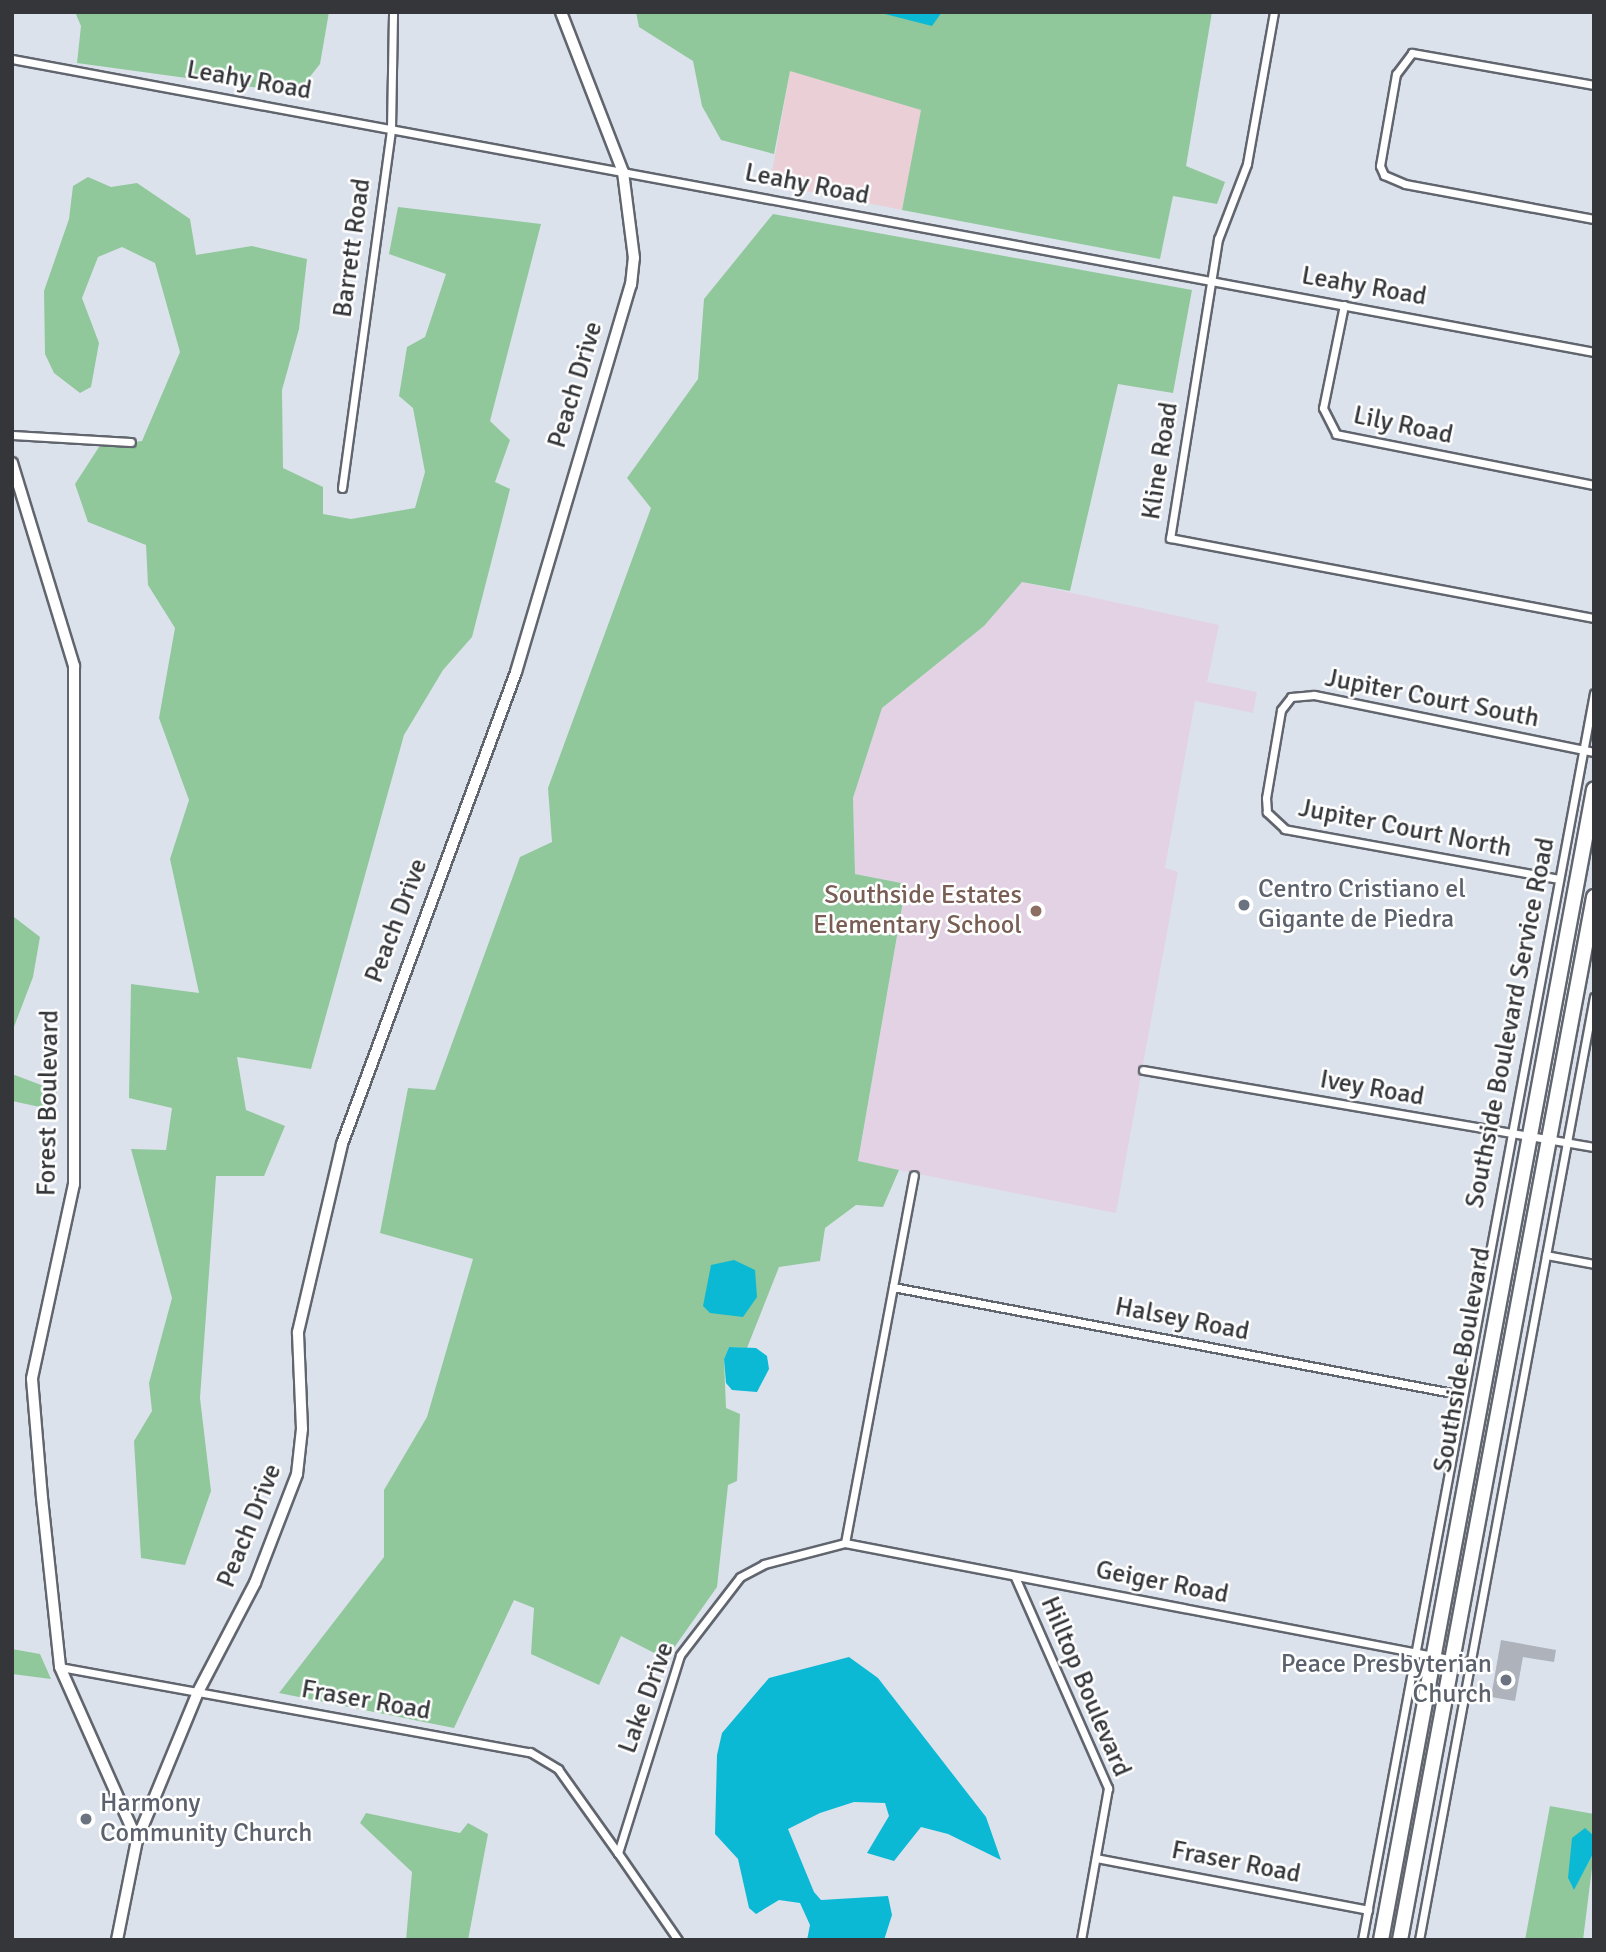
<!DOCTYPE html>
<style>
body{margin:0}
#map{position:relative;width:1606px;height:1952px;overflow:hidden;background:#dce2ec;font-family:Signika,sans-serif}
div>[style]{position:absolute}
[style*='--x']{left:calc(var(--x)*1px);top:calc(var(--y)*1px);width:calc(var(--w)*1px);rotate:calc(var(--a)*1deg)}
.industrial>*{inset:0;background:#ead0d6}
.education>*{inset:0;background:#e2d2e4}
.green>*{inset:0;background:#90c89c}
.water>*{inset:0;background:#0cb9d4}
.building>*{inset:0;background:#adb2bb}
.roads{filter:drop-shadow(2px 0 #61656e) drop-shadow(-2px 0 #61656e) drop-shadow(0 2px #61656e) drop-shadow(0 -2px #61656e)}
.street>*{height:7px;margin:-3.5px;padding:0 3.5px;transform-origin:3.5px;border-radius:3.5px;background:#fff}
.secondary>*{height:10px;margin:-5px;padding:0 5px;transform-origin:5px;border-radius:5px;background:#fff}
.highway>*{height:14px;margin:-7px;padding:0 7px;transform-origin:7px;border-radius:7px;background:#fff}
.dots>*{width:19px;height:19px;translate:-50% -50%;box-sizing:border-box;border:4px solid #fff;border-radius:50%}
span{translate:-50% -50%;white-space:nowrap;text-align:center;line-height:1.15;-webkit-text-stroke:5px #fff;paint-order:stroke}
.street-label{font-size:26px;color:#34363a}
.worship-label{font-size:26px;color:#5b616d}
.left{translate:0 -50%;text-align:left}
.right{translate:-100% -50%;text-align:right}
.education-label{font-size:26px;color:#785e54}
.frame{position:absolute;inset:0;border:14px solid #34363a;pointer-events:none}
</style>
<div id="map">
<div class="industrial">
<div style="clip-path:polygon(790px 70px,922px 110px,902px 210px,770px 184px)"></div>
</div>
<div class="education">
<div style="clip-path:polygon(1022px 582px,1219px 625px,1207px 682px,1257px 692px,1253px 713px,1195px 701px,1165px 868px,1178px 872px,1116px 1213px,858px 1162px,906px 885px,855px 874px,853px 798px,882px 708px,984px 626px)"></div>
</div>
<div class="green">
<div style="clip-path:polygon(75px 12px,329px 12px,320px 64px,297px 93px,77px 63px,81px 26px)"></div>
<div style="clip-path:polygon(636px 12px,1212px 12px,1186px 166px,1225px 182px,1217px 204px,1173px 196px,1160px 259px,902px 210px,921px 110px,790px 71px,774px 154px,721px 140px,702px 106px,693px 61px,639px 27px)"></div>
<div style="clip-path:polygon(88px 177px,111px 187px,137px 183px,190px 219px,196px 255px,252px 246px,307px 259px,299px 329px,282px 390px,283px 468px,323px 487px,323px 514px,351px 519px,415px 508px,425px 472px,413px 408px,399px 396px,407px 347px,425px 337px,446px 274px,389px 254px,398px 207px,541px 224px,490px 421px,510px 440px,495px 482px,510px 489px,472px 637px,443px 670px,404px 735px,311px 1069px,237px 1057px,246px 1110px,285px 1126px,264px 1176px,216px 1176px,200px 1398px,211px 1491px,185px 1565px,141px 1558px,134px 1441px,152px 1411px,149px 1383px,172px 1298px,131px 1149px,166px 1150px,172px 1108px,129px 1098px,131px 984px,199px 993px,170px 859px,189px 800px,159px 718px,175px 628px,148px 585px,146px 545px,88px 522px,75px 484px,99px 447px,142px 441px,180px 352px,155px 263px,122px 247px,98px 257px,82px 298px,99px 343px,91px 387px,80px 393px,54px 373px,45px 354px,44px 291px,69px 219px,73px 186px)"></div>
<div style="clip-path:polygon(773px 214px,1192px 290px,1173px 393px,1118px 384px,1070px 591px,1022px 582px,984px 626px,882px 708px,853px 798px,855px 874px,906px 884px,858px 1161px,899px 1170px,883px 1207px,856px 1205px,825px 1228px,820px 1261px,779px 1267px,747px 1348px,729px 1347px,724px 1359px,726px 1408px,740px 1414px,737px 1481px,728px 1485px,717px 1587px,666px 1659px,621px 1636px,599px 1685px,531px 1654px,534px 1608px,514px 1600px,454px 1728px,279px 1693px,384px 1557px,384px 1490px,427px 1417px,473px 1259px,380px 1233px,408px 1088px,435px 1090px,520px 857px,552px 842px,548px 788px,651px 508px,627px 478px,698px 379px,704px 299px)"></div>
<div style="clip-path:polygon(12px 905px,14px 917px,40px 937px,33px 977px,12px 1032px)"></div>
<div style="clip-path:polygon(12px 1074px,57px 1091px,54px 1110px,12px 1101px)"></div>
<div style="clip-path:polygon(12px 1649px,40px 1654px,51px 1679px,12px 1674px)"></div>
<div style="clip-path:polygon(1550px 1806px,1594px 1814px,1594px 1841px,1593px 1835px,1568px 1878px,1574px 1889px,1594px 1852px,1583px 1940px,1525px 1940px)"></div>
<div style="clip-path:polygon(366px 1813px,460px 1833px,468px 1823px,488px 1834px,468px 1940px,406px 1940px,412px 1872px,360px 1823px)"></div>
</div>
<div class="water">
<div style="clip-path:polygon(877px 12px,942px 12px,932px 26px)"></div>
<div style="clip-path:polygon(734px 1260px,755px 1270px,757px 1297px,743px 1317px,710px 1313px,703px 1306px,711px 1265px)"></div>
<div style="clip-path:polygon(729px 1347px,756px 1348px,767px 1356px,769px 1369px,757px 1392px,732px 1390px,726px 1383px,724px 1359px)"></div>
<div style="clip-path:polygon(849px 1657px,878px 1678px,986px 1817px,1001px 1860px,948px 1834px,921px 1827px,894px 1861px,867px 1853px,889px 1816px,885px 1803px,854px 1802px,820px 1813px,788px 1829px,814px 1892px,821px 1900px,888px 1896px,892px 1915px,884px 1940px,807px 1940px,810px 1925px,800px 1903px,779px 1900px,756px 1914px,749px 1908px,738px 1859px,715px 1834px,717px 1755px,722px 1733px,769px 1678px)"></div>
<div style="clip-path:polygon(1585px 1828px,1593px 1835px,1594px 1852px,1574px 1890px,1568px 1878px,1572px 1838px)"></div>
</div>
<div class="building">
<div style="clip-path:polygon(1501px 1640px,1556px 1650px,1554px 1662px,1523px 1657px,1515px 1701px,1491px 1697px)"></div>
</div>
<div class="roads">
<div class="street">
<div style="--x:1274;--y:12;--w:154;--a:100.1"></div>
<div style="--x:1247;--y:164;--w:80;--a:111.1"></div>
<div style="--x:1218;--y:239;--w:303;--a:99.1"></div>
<div style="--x:1170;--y:538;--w:431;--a:10.7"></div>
<div style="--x:12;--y:59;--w:1609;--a:10.49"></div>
<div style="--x:1594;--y:85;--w:185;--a:-170"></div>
<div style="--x:1412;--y:53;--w:26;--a:127"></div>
<div style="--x:1396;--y:74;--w:93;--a:99.9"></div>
<div style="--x:1380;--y:166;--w:10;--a:66"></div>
<div style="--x:1384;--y:175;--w:23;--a:23"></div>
<div style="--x:1405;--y:184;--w:192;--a:10.5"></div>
<div style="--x:1344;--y:305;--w:105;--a:101.5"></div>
<div style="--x:1323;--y:408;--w:29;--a:63"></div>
<div style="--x:1336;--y:434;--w:263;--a:11.2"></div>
<div style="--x:12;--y:435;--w:119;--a:3.4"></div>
<div style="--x:342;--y:488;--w:362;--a:-82.2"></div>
<div style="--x:391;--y:129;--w:117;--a:-89"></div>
<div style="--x:1559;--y:879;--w:279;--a:-169.7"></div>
<div style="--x:1285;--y:829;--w:25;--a:-137"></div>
<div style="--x:1267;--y:812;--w:14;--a:-94"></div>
<div style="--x:1266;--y:798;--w:89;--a:-80.3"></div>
<div style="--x:1281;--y:710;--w:16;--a:-52"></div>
<div style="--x:1291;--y:697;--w:23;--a:-5"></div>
<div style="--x:1314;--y:695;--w:286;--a:11.5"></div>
<div style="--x:1143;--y:1070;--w:458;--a:9.7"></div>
<div style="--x:1546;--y:1255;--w:49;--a:10.6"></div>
<div style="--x:893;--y:1287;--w:580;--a:10.73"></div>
<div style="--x:845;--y:1543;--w:374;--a:-79.4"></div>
<div style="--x:1015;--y:1577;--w:231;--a:66.2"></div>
<div style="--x:1108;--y:1788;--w:154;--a:100.1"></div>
<div style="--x:60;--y:1667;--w:478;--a:10.3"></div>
<div style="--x:530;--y:1752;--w:33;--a:31"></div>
<div style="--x:558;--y:1769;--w:103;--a:54.5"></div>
<div style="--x:1096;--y:1858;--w:277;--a:10.8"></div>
<div style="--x:678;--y:1940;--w:106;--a:-124.6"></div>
<div style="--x:618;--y:1853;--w:207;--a:-72.6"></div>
<div style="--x:680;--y:1655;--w:98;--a:-52.4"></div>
<div style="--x:740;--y:1577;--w:27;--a:-28"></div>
<div style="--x:764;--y:1564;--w:84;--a:-14.5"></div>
<div style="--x:845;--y:1543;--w:636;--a:10.87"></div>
<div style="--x:1362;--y:1940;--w:1268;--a:-79.46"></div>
<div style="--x:1419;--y:1940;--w:959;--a:-79.49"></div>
</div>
<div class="secondary">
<div style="--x:12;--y:463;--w:212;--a:73"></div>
<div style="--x:74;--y:666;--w:518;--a:90"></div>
<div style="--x:74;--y:1184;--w:199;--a:102.2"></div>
<div style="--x:32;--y:1379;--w:119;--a:85.2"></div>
<div style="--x:42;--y:1498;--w:170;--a:83.9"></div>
<div style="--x:60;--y:1667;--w:189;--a:66"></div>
<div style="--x:117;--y:1940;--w:102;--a:-78.7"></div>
<div style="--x:137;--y:1840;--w:160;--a:-67.6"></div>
<div style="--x:198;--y:1692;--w:123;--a:-62.4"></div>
<div style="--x:255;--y:1583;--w:117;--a:-68.9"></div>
<div style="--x:297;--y:1474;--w:45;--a:-83.7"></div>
<div style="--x:302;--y:1429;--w:97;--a:-92.4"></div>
<div style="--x:298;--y:1332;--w:193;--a:-76.8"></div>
<div style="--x:342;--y:1144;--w:503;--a:-69.76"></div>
<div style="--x:516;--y:672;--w:404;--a:-73.5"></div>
<div style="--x:631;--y:285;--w:27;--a:-84"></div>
<div style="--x:634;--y:258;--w:87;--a:-97.3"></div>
<div style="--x:623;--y:172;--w:172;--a:-111.2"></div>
</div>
<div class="highway">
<div style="--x:1381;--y:1940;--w:1170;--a:-79.51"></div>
<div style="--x:1400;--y:1940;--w:1061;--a:-79.46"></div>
</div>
</div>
<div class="dots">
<div style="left:1244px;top:905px;background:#6b7280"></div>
<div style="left:1036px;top:911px;background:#8d6e63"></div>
<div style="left:1506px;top:1680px;background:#6b7280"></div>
<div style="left:86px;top:1819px;background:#6b7280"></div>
</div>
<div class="street-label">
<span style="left:249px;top:81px;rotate:10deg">Leahy Road</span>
<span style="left:807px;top:185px;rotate:11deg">Leahy Road</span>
<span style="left:353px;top:248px;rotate:-82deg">Barrett Road</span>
<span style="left:1364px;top:287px;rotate:10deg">Leahy Road</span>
<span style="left:576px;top:385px;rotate:-73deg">Peach Drive</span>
<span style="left:1403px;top:426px;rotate:12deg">Lily Road</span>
<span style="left:1161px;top:461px;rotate:-81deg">Kline Road</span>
<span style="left:1432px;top:699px;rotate:11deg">Jupiter Court South</span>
<span style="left:1405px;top:829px;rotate:11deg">Jupiter Court North</span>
<span style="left:397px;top:921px;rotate:-69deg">Peach Drive</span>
<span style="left:1511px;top:1023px;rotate:-79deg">Southside Boulevard Service Road</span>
<span style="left:1372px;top:1089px;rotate:10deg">Ivey Road</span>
<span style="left:49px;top:1103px;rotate:-89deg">Forest Boulevard</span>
<span style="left:1182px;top:1320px;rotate:11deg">Halsey Road</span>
<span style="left:1463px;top:1360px;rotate:-80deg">Southside Boulevard</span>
<span style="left:250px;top:1526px;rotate:-68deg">Peach Drive</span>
<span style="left:1162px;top:1583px;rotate:11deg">Geiger Road</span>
<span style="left:1085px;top:1687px;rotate:67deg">Hilltop Boulevard</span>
<span style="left:647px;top:1698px;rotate:-70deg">Lake Drive</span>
<span style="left:366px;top:1701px;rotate:10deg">Fraser Road</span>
<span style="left:1236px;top:1863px;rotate:11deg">Fraser Road</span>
</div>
<div class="worship-label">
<span class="left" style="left:1258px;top:905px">Centro Cristiano el<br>Gigante de Piedra</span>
<span class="right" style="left:1492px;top:1680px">Peace Presbyterian<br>Church</span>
<span class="left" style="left:100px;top:1819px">Harmony<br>Community Church</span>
</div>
<div class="education-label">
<span class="right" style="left:1022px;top:911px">Southside Estates<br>Elementary School</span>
</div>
<div class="frame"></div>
</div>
